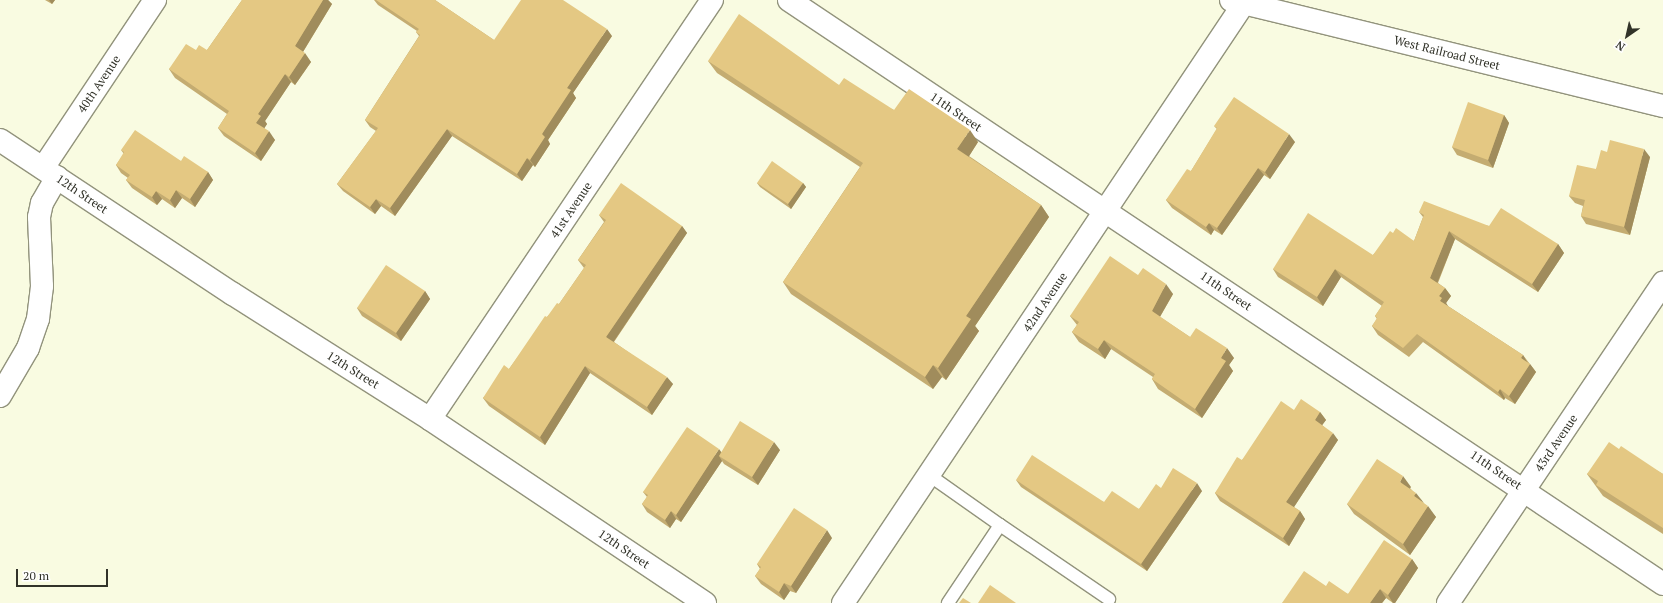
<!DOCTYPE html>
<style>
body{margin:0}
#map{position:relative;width:1663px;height:603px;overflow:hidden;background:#f9fbe1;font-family:"PT Serif",serif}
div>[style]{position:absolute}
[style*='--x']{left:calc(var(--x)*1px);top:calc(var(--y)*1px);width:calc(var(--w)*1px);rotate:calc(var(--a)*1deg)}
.roads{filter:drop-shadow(1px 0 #92937c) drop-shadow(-1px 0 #92937c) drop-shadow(0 1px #92937c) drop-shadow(0 -1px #92937c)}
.service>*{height:12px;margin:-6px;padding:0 6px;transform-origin:6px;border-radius:6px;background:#fff}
.minor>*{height:22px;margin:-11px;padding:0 11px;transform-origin:11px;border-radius:11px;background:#fff}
.tertiary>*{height:22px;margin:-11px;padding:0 11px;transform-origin:11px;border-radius:11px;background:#fff}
.wall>*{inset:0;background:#c4ac71}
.shaded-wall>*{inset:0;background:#a08c5c}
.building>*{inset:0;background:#e4c883}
span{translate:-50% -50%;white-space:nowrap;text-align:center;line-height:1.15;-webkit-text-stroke:3.5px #fff;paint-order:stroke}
.street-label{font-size:12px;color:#323329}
.north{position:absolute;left:1607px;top:16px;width:40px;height:40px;-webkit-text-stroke:3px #fff;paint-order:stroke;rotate:214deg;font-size:11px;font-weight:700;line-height:16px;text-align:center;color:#323329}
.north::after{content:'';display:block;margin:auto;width:14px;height:18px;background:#323329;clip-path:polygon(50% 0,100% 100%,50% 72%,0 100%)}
.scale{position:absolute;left:16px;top:569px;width:92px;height:18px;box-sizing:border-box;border:2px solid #323329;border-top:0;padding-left:5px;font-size:12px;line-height:14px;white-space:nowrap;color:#323329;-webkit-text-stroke:3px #fff;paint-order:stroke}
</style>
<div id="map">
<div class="roads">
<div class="service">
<div style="--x:929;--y:475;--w:87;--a:35.2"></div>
<div style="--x:1000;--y:525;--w:94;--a:123.7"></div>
<div style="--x:1000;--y:525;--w:132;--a:34.2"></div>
</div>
<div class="minor">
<div style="--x:789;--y:0;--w:1051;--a:33.75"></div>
<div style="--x:0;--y:140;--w:279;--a:33.5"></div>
<div style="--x:233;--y:294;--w:233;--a:32.4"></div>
<div style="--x:430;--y:419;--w:331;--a:33.8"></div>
<div style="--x:43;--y:168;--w:202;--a:-56.3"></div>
<div style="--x:0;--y:396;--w:56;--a:-59.7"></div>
<div style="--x:28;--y:348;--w:31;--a:-71"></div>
<div style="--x:38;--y:319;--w:33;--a:-83"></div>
<div style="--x:42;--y:286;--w:69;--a:-92.5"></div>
<div style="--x:39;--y:217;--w:14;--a:-78"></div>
<div style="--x:42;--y:203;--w:30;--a:-60"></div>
<div style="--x:430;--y:419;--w:505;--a:-56.06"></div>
<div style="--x:1448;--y:603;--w:386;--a:-56.1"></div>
</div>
<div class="tertiary">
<div style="--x:1231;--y:0;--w:445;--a:13.8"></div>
<div style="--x:843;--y:603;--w:725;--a:-56.24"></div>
</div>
</div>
<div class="wall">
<div style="clip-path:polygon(45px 0,55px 0,52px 4px)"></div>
<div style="clip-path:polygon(242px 0,328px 0,332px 4px,303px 52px,311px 62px,295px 85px,291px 82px,265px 121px,267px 124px,264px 128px,275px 140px,261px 161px,224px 136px,218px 128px,227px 114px,175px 78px,169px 69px,196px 50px,207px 50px)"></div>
<div style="clip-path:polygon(374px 0,435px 0,494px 40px,612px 36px,573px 93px,576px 98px,548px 140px,550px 144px,535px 167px,533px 165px,522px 181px,452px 136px,395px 216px,381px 206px,375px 214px,343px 191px,337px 184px,376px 131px,370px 127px,365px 120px,419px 36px,416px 32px,417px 31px,378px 5px)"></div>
<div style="clip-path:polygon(708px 61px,839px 85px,894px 110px,978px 142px,969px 156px,1041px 205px,1049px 217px,975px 326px,979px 331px,946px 380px,942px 377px,933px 389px,791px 294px,783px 282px,860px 167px,717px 73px)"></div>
<div style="clip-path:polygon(1504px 115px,1509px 123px,1493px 168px,1457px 155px,1452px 147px)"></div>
<div style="clip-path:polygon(1214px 126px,1295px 142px,1270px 179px,1264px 175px,1222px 235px,1214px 230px,1211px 235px,1172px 208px,1166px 200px,1191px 171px,1217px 129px)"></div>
<div style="clip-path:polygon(121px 150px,181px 161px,208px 172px,213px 180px,195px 207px,182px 198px,175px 208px,162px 199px,157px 205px,132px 188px,126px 180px,128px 178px,121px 173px,116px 165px,124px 154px)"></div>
<div style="clip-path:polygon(1607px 152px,1650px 157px,1630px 235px,1586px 224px,1581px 216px,1583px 206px,1575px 203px,1569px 196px,1596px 169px)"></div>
<div style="clip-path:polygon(757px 183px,803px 183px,806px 187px,791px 209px,760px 187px)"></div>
<div style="clip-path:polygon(1419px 212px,1489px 226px,1558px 244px,1564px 253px,1538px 292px,1455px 239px,1438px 283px,1445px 288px,1451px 296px,1446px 303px,1448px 306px,1523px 355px,1536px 372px,1515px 404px,1505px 398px,1504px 400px,1423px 342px,1409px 357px,1378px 335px,1372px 326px,1377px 319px,1375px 316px,1382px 306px,1341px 277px,1323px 306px,1278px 277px,1273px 269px,1373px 255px,1393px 233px,1414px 241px,1423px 217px)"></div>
<div style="clip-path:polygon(599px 215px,682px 226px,687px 233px,614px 342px,673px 384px,652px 415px,590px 373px,545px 445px,489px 406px,483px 398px,509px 369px,547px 317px,559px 304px,584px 268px,578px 260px,604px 222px)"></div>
<div style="clip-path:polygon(1138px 275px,1173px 294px,1160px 317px,1190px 337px,1234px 358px,1229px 365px,1233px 371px,1202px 418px,1158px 389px,1152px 379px,1153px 377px,1111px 349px,1105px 359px,1079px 342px,1072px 332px,1077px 325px,1070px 316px)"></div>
<div style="clip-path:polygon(425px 291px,430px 299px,401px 341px,362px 316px,357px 308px)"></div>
<div style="clip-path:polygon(1294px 410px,1320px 412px,1326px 420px,1322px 425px,1338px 440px,1294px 507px,1300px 511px,1305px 519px,1289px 546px,1220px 501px,1215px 493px,1242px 460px)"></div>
<div style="clip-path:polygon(1619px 449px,1663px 474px,1663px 534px,1603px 496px,1587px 474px)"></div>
<div style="clip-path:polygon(780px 450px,758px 485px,724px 464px,722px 461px,681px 522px,676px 519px,670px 528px,647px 512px,642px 504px,647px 497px,643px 492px,721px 452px)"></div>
<div style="clip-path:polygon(1016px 480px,1104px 502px,1139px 509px,1161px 488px,1202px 491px,1147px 571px,1021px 487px)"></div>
<div style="clip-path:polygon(1411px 487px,1410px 488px,1436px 517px,1410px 555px,1354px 514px,1347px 504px)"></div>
<div style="clip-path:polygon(832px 538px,796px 593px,790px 591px,784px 600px,761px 584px,755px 576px,760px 569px,757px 564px)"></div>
<div style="clip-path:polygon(1412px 559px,1418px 568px,1395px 603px,1393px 603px,1386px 598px,1382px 603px,1282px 603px,1326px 586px,1348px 594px)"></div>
</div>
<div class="shaded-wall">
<div style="clip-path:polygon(49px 0,55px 0,52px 4px)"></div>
<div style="clip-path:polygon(323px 0,328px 0,332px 4px,301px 55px,295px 46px)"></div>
<div style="clip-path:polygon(607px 29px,612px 36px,573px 93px,576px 98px,548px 140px,550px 144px,535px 167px,530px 160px,542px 134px,567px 88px)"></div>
<div style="clip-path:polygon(305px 53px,311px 62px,295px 85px,289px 77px)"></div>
<div style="clip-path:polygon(285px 74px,291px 82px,265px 121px,267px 124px,262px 132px,256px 123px,258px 114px)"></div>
<div style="clip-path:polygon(1504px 115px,1509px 123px,1493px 168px,1488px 160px)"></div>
<div style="clip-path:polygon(447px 129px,452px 136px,395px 216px,390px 208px)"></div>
<div style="clip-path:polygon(970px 130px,978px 142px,966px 161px,957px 149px)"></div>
<div style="clip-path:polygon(269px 131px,275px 140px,261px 161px,255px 153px)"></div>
<div style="clip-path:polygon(1289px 134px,1295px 142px,1270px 179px,1265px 172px)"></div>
<div style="clip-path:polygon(1644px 149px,1650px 157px,1630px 235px,1624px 227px)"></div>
<div style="clip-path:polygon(527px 158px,533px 165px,522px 181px,517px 174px)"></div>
<div style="clip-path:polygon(1258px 168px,1264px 175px,1222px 235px,1217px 228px)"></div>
<div style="clip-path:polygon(208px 172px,213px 180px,195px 207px,190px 199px)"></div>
<div style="clip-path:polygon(803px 183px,806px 187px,791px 209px,788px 204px)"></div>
<div style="clip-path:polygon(176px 190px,182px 198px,175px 208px,170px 200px)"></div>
<div style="clip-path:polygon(156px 191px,162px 199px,157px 205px,152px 197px)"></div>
<div style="clip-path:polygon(376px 199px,381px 206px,375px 214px,370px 207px)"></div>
<div style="clip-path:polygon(1041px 205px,1049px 217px,975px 326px,979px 331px,946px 380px,938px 368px,966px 316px)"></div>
<div style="clip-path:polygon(1209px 223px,1214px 230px,1211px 235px,1206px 227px)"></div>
<div style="clip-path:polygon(682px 226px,687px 233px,612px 344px,606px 337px)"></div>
<div style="clip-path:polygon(1449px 231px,1455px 239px,1436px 286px,1430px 278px)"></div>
<div style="clip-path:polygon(1558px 244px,1564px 253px,1538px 292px,1532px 284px)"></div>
<div style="clip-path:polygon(1335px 269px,1341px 277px,1323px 306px,1317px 297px)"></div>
<div style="clip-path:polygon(1166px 284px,1173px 294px,1158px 320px,1152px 311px)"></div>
<div style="clip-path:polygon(1445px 288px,1451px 296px,1446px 303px,1448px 306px,1440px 301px,1439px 296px)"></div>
<div style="clip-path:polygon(425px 291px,430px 299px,401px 341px,396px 333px)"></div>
<div style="clip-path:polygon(1104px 340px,1111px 349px,1105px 359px,1098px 349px)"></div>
<div style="clip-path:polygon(1227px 348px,1234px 358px,1229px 365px,1233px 371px,1202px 418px,1195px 409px,1221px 358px)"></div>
<div style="clip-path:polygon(1523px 355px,1528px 364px,1521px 358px)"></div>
<div style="clip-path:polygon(1530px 364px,1536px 372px,1515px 404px,1509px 396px)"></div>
<div style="clip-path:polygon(933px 365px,942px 377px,933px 389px,925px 377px)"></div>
<div style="clip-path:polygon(585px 366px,590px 373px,545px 445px,540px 437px)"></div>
<div style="clip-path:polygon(667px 377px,673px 384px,652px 415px,647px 407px)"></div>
<div style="clip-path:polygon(1500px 389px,1505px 398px,1504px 400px,1498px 392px)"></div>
<div style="clip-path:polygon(1320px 412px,1326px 420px,1320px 428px,1315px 420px)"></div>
<div style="clip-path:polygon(1333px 433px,1338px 440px,1292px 510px,1286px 502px)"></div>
<div style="clip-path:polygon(774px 442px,780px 450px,758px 485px,752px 477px)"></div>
<div style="clip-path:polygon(719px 449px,725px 457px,719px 456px,722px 461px,681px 522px,676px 515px)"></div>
<div style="clip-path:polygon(1403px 476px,1411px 487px,1407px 492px,1400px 482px)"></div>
<div style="clip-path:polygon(1197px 483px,1202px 491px,1147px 571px,1141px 564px)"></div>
<div style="clip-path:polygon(1416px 493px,1424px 503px,1414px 496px)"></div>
<div style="clip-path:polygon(1428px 506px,1436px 517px,1410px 555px,1403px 544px)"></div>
<div style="clip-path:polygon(671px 511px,676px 519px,670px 528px,665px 520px)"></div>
<div style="clip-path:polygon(1300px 511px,1305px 519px,1289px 546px,1283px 538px)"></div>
<div style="clip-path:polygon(827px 530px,832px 538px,796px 593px,791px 586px)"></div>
<div style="clip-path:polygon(1412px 559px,1418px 568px,1395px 603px,1393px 603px,1388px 595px)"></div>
<div style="clip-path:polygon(784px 583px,790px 591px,784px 600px,779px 592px)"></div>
<div style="clip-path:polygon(1380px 589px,1386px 598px,1382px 603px,1370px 603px)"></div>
</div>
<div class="building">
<div style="clip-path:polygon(242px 0,323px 0,295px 46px,305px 53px,289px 77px,285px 74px,258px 114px,261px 116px,256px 123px,269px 131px,255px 153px,218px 128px,229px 111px,169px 69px,186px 44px,196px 50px,199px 45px,207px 50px)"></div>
<div style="clip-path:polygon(376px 0,435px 0,494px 40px,521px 0,563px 0,607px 29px,567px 88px,571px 90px,542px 134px,545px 137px,530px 160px,527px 158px,517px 174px,447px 129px,390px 208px,376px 199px,370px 207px,337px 184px,378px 128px,365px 120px,420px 35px,416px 32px,419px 29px)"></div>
<div style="clip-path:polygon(739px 14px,839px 85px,844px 78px,894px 110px,909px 89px,970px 130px,957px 149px,1041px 205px,966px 316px,971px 319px,938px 368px,933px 365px,925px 377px,783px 282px,863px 163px,708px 61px)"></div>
<div style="clip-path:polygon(1234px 97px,1289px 134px,1265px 172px,1258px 168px,1217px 228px,1209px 223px,1206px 227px,1166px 200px,1187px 169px,1191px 171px,1217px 128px,1214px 126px)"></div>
<div style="clip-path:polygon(1468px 102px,1504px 115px,1488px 160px,1452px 147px)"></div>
<div style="clip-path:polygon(135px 130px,181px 161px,184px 156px,208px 172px,190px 199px,176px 190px,170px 200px,156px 191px,152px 197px,126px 180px,130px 175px,116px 165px,124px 152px,121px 150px)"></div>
<div style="clip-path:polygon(1610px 140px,1644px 149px,1624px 227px,1581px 216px,1585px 200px,1569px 196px,1577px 165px,1596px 169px,1601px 150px,1607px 152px)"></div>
<div style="clip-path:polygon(772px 161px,803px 183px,788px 204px,757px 183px)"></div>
<div style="clip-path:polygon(621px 183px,682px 226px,606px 337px,667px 377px,647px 407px,585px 366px,540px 437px,483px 398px,504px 365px,509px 369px,545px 316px,547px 317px,557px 303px,559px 304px,586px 265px,578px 260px,606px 220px,599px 215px)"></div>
<div style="clip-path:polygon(1424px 201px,1489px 226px,1501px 208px,1558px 244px,1532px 284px,1449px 231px,1430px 278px,1445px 288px,1439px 296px,1442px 298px,1440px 301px,1523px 355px,1521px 358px,1530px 364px,1509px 396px,1500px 389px,1498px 392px,1417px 334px,1403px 348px,1372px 326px,1377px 318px,1375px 316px,1384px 302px,1335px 269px,1317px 297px,1273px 269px,1308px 213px,1373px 255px,1390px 231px,1393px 233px,1396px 228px,1414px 241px,1424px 215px,1419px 212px)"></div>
<div style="clip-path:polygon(1110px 256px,1138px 275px,1143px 268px,1166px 284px,1152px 311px,1190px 337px,1196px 328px,1227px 348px,1221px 358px,1226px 361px,1195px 409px,1152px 379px,1155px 374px,1104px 340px,1098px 349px,1072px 332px,1079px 322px,1070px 316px)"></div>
<div style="clip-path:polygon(386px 265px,425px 291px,396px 333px,357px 308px)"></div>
<div style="clip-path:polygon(1301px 399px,1320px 412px,1315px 420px,1333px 433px,1286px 502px,1300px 511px,1283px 538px,1215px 493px,1237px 457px,1242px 460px,1281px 401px,1294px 410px)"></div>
<div style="clip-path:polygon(740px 421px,774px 442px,752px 477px,719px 456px)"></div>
<div style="clip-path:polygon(687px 427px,719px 449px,676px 515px,671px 511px,665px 520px,642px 504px,648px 495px,643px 492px)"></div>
<div style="clip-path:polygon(1609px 442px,1619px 449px,1621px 446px,1663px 474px,1663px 528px,1596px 485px,1598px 481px,1587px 474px)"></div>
<div style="clip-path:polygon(1032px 455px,1104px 502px,1112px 491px,1139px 509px,1156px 484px,1161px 488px,1173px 468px,1197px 483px,1141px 564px,1016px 480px)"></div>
<div style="clip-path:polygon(1377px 459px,1403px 476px,1400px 482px,1416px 493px,1414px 496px,1428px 506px,1403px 544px,1347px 504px)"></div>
<div style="clip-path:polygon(794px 508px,827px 530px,791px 586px,784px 583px,779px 592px,755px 576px,761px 567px,757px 564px)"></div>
<div style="clip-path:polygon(1384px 540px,1412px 559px,1388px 595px,1380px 589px,1370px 603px,1282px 603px,1304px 571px,1326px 586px,1329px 581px,1348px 594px)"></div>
<div style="clip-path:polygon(990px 585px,1016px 603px,978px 603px)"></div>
<div style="clip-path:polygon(963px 598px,971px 603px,959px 603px)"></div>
</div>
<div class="street-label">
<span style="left:1447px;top:53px;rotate:14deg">West Railroad Street</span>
<span style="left:99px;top:84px;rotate:-56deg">40th Avenue</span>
<span style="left:956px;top:112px;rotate:34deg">11th Street</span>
<span style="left:82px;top:194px;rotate:34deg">12th Street</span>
<span style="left:571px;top:210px;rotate:-56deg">41st Avenue</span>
<span style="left:1226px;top:291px;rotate:34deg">11th Street</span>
<span style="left:1045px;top:302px;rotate:-56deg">42nd Avenue</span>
<span style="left:353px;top:370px;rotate:32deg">12th Street</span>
<span style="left:1556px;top:443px;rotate:-56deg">43rd Avenue</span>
<span style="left:1496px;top:470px;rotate:34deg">11th Street</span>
<span style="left:624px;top:549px;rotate:34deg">12th Street</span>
</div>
<div class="north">N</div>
<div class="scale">20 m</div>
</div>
